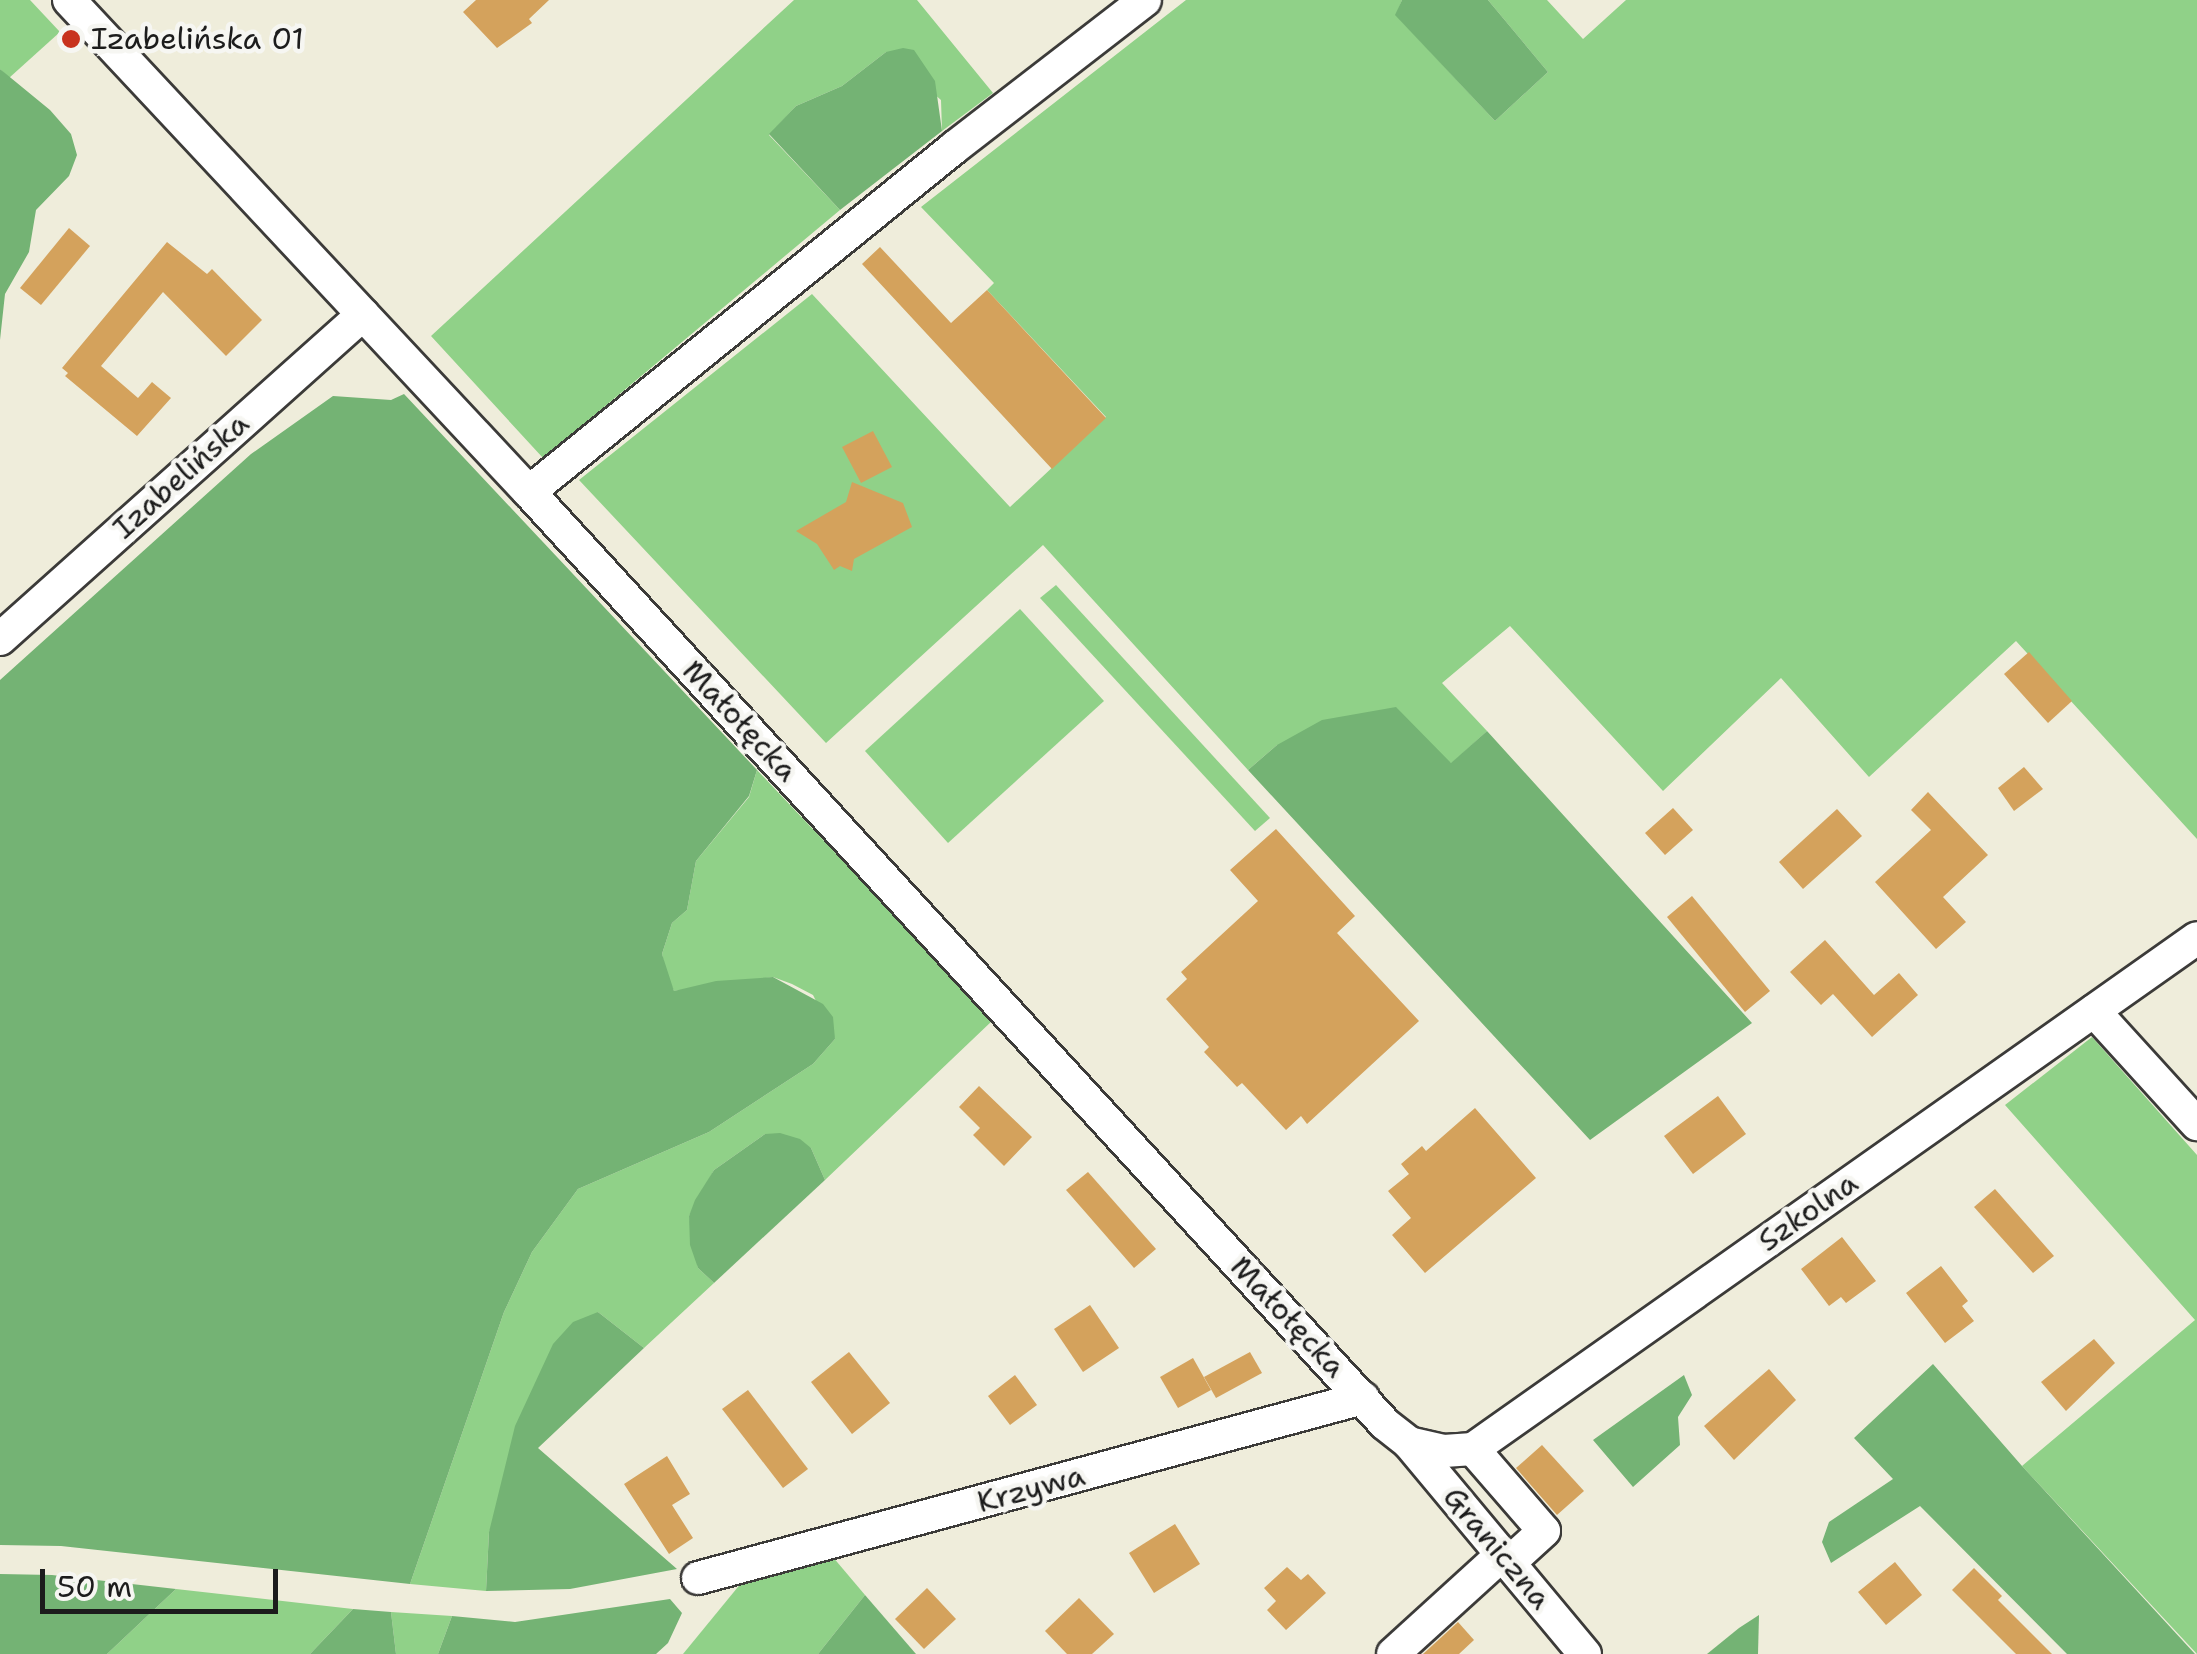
<!DOCTYPE html>
<meta charset="utf-8">
<style>
body{margin:0}
#map{position:relative;width:2197px;height:1654px;overflow:hidden;background:#efeddb;font-family:"Shantell Sans",sans-serif}
div>[style]{position:absolute}
[style*='--x']{left:calc(var(--x)*1px);top:calc(var(--y)*1px);width:calc(var(--w)*1px);rotate:calc(var(--a)*1deg)}
.green>*{inset:0;background:#90d188}
.forest>*{inset:0;background:#74b374}
.building>*{inset:0;background:#d4a25c}
.roads{filter:drop-shadow(2px 0 #3c3b39) drop-shadow(-2px 0 #3c3b39) drop-shadow(0 2px #3c3b39) drop-shadow(0 -2px #3c3b39)}
.minor>*{height:32px;margin:-16px;padding:0 16px;transform-origin:16px;border-radius:16px;background:#fff}
.dots>*{width:28px;height:28px;translate:-50% -50%;box-sizing:border-box;border:5px solid #f6f6f2;border-radius:50%}
span{translate:-50% -50%;white-space:nowrap;text-align:center;line-height:1.15;-webkit-text-stroke:9px #f6f6f2;paint-order:stroke}
.poi-label{font-size:30px;color:#1c1c1c}
.left{translate:0 -50%;text-align:left}
.street-label{font-size:30px;color:#1c1c1c}
.scale{position:absolute;left:40px;top:1569px;width:238px;height:45px;box-sizing:border-box;border:5px solid #1c1c1c;border-top:0;padding-left:12px;font-size:30px;line-height:35px;white-space:nowrap;color:#1c1c1c;-webkit-text-stroke:8px #f6f6f2;paint-order:stroke}
</style>
<div id="map">
<div class="green">
<div style="clip-path:polygon(0 0,30px 0,60px 32px,9px 78px,0 69px)"></div>
<div style="clip-path:polygon(794px 0,917px 0,993px 93px,942px 131px,941px 100px,886px 52px,842px 86px,796px 106px,769px 135px,840px 210px,543px 458px,431px 336px)"></div>
<div style="clip-path:polygon(1186px 0,1402px 0,1396px 15px,1495px 121px,1548px 72px,1488px 0,1547px 0,1583px 39px,1626px 0,2197px 0,2197px 839px,2016px 641px,1869px 777px,1781px 678px,1663px 791px,1510px 626px,1442px 683px,1487px 731px,1452px 763px,1277px 745px,1248px 770px,1043px 545px,826px 743px,579px 480px,812px 294px,1010px 507px,1106px 417px,987px 290px,994px 283px,921px 207px)"></div>
<div style="clip-path:polygon(1056px 585px,1270px 818px,1255px 831px,1040px 598px)"></div>
<div style="clip-path:polygon(1020px 609px,1104px 701px,948px 843px,865px 751px)"></div>
<div style="clip-path:polygon(757px 770px,993px 1020px,825px 1180px,811px 1148px,765px 1134px,714px 1170px,689px 1216px,698px 1268px,714px 1283px,644px 1348px,598px 1312px,489px 1532px,486px 1591px,410px 1584px,504px 1312px,532px 1252px,578px 1189px,709px 1132px,813px 1064px,835px 1039px,813px 995px,792px 984px,773px 977px,674px 991px,667px 976px,662px 954px,672px 923px,687px 910px,696px 861px,749px 797px)"></div>
<div style="clip-path:polygon(2092px 1037px,2197px 1155px,2197px 1654px,2022px 1466px,2195px 1320px,2005px 1105px)"></div>
<div style="clip-path:polygon(832px 1556px,865px 1595px,818px 1654px,683px 1654px,742px 1582px)"></div>
<div style="clip-path:polygon(176px 1589px,353px 1609px,310px 1654px,107px 1654px)"></div>
<div style="clip-path:polygon(391px 1612px,452px 1616px,438px 1654px,396px 1654px)"></div>
</div>
<div class="forest">
<div style="clip-path:polygon(1402px 0,1488px 0,1548px 72px,1495px 121px,1395px 15px)"></div>
<div style="clip-path:polygon(903px 48px,914px 50px,935px 81px,942px 131px,840px 210px,769px 134px,796px 106px,842px 86px,886px 52px)"></div>
<div style="clip-path:polygon(0 69px,50px 110px,71px 134px,77px 155px,69px 176px,36px 210px,29px 252px,5px 294px,0 340px)"></div>
<div style="clip-path:polygon(404px 394px,757px 770px,749px 796px,696px 861px,687px 910px,672px 923px,662px 954px,674px 991px,716px 981px,773px 977px,823px 1004px,833px 1017px,835px 1039px,813px 1064px,709px 1132px,578px 1189px,532px 1252px,504px 1312px,410px 1584px,61px 1546px,0 1545px,0 680px,251px 454px,333px 396px,391px 400px)"></div>
<div style="clip-path:polygon(1396px 707px,1451px 763px,1487px 731px,1752px 1023px,1590px 1140px,1248px 770px,1277px 745px,1322px 720px)"></div>
<div style="clip-path:polygon(780px 1133px,800px 1139px,811px 1148px,825px 1180px,714px 1283px,698px 1268px,690px 1245px,689px 1216px,695px 1200px,714px 1170px,765px 1134px)"></div>
<div style="clip-path:polygon(598px 1312px,644px 1348px,538px 1448px,677px 1569px,570px 1589px,486px 1591px,489px 1532px,515px 1426px,553px 1344px,573px 1322px)"></div>
<div style="clip-path:polygon(1933px 1364px,2022px 1466px,2195px 1654px,2067px 1654px,1920px 1506px,1831px 1563px,1822px 1542px,1829px 1522px,1893px 1479px,1854px 1438px)"></div>
<div style="clip-path:polygon(1684px 1375px,1692px 1395px,1678px 1417px,1680px 1445px,1633px 1487px,1593px 1440px)"></div>
<div style="clip-path:polygon(0 1574px,52px 1575px,176px 1589px,107px 1654px,0 1654px)"></div>
<div style="clip-path:polygon(865px 1595px,916px 1654px,818px 1654px)"></div>
<div style="clip-path:polygon(670px 1599px,682px 1613px,668px 1643px,656px 1654px,438px 1654px,452px 1616px,515px 1622px)"></div>
<div style="clip-path:polygon(353px 1609px,391px 1612px,396px 1654px,310px 1654px)"></div>
<div style="clip-path:polygon(1759px 1615px,1758px 1654px,1707px 1654px,1739px 1628px)"></div>
</div>
<div class="building">
<div style="clip-path:polygon(476px 0,549px 0,529px 19px,532px 23px,497px 48px,463px 12px)"></div>
<div style="clip-path:polygon(69px 228px,90px 246px,41px 305px,20px 288px)"></div>
<div style="clip-path:polygon(167px 242px,207px 274px,212px 269px,262px 320px,226px 356px,163px 292px,101px 366px,138px 398px,152px 382px,171px 398px,137px 436px,65px 376px,68px 373px,62px 368px)"></div>
<div style="clip-path:polygon(880px 247px,951px 323px,987px 290px,1106px 418px,1052px 469px,862px 264px)"></div>
<div style="clip-path:polygon(873px 431px,892px 467px,861px 483px,842px 447px)"></div>
<div style="clip-path:polygon(852px 482px,903px 503px,912px 527px,854px 559px,852px 571px,840px 566px,834px 570px,817px 544px,796px 531px,846px 502px)"></div>
<div style="clip-path:polygon(2029px 652px,2072px 701px,2048px 723px,2004px 674px)"></div>
<div style="clip-path:polygon(2024px 767px,2043px 789px,2014px 811px,1998px 788px)"></div>
<div style="clip-path:polygon(1928px 792px,1988px 855px,1943px 897px,1966px 922px,1936px 949px,1875px 882px,1931px 830px,1911px 810px)"></div>
<div style="clip-path:polygon(1673px 808px,1693px 830px,1665px 855px,1645px 833px)"></div>
<div style="clip-path:polygon(1837px 809px,1862px 836px,1803px 889px,1779px 862px)"></div>
<div style="clip-path:polygon(1276px 829px,1355px 916px,1337px 933px,1419px 1021px,1307px 1124px,1301px 1116px,1286px 1130px,1242px 1083px,1237px 1087px,1204px 1052px,1209px 1047px,1166px 999px,1187px 979px,1181px 972px,1258px 901px,1230px 870px)"></div>
<div style="clip-path:polygon(1692px 896px,1770px 991px,1745px 1012px,1667px 917px)"></div>
<div style="clip-path:polygon(1825px 940px,1874px 995px,1899px 973px,1918px 995px,1872px 1037px,1833px 994px,1821px 1005px,1790px 972px)"></div>
<div style="clip-path:polygon(979px 1086px,1032px 1137px,1004px 1166px,973px 1135px,980px 1128px,959px 1107px)"></div>
<div style="clip-path:polygon(1718px 1096px,1746px 1134px,1693px 1174px,1664px 1136px)"></div>
<div style="clip-path:polygon(1475px 1108px,1536px 1178px,1425px 1273px,1392px 1235px,1411px 1218px,1388px 1191px,1409px 1174px,1401px 1164px,1422px 1146px,1426px 1151px)"></div>
<div style="clip-path:polygon(1088px 1172px,1156px 1249px,1134px 1268px,1066px 1190px)"></div>
<div style="clip-path:polygon(1995px 1189px,2054px 1256px,2033px 1273px,1974px 1207px)"></div>
<div style="clip-path:polygon(1842px 1237px,1876px 1281px,1846px 1303px,1841px 1297px,1829px 1306px,1801px 1269px)"></div>
<div style="clip-path:polygon(1941px 1266px,1968px 1301px,1962px 1306px,1974px 1321px,1945px 1343px,1906px 1293px)"></div>
<div style="clip-path:polygon(1090px 1305px,1119px 1348px,1083px 1372px,1054px 1329px)"></div>
<div style="clip-path:polygon(2094px 1339px,2115px 1363px,2066px 1411px,2041px 1382px)"></div>
<div style="clip-path:polygon(849px 1352px,890px 1403px,852px 1434px,811px 1382px)"></div>
<div style="clip-path:polygon(1250px 1352px,1262px 1373px,1216px 1398px,1204px 1377px)"></div>
<div style="clip-path:polygon(1193px 1358px,1211px 1390px,1178px 1408px,1160px 1377px)"></div>
<div style="clip-path:polygon(1769px 1369px,1796px 1400px,1734px 1460px,1704px 1426px)"></div>
<div style="clip-path:polygon(1015px 1375px,1037px 1405px,1010px 1425px,988px 1396px)"></div>
<div style="clip-path:polygon(748px 1390px,808px 1469px,783px 1488px,722px 1409px)"></div>
<div style="clip-path:polygon(1542px 1445px,1584px 1491px,1557px 1515px,1516px 1468px)"></div>
<div style="clip-path:polygon(667px 1456px,690px 1494px,672px 1505px,693px 1538px,669px 1554px,624px 1484px)"></div>
<div style="clip-path:polygon(1175px 1524px,1200px 1564px,1154px 1593px,1129px 1553px)"></div>
<div style="clip-path:polygon(1895px 1562px,1922px 1595px,1886px 1625px,1858px 1592px)"></div>
<div style="clip-path:polygon(1287px 1567px,1301px 1580px,1308px 1574px,1326px 1593px,1286px 1630px,1267px 1610px,1276px 1601px,1264px 1588px)"></div>
<div style="clip-path:polygon(1974px 1568px,2002px 1596px,1998px 1600px,2052px 1654px,2016px 1654px,1952px 1590px)"></div>
<div style="clip-path:polygon(927px 1588px,956px 1619px,924px 1649px,895px 1619px)"></div>
<div style="clip-path:polygon(1079px 1598px,1114px 1634px,1092px 1654px,1067px 1654px,1045px 1631px)"></div>
<div style="clip-path:polygon(1458px 1622px,1474px 1640px,1459px 1654px,1423px 1654px)"></div>
</div>
<div class="roads">
<div class="minor">
<div style="--x:69;--y:0;--w:674;--a:46.93"></div>
<div style="--x:529;--y:492;--w:1265;--a:47.43"></div>
<div style="--x:1385;--y:1424;--w:31;--a:38"></div>
<div style="--x:1409;--y:1443;--w:36;--a:13"></div>
<div style="--x:1444;--y:1451;--w:29;--a:-4"></div>
<div style="--x:1473;--y:1449;--w:886;--a:-35.21"></div>
<div style="--x:529;--y:492;--w:548;--a:-39"></div>
<div style="--x:955;--y:147;--w:240;--a:-37.7"></div>
<div style="--x:0;--y:639;--w:487;--a:-41.8"></div>
<div style="--x:2094;--y:1011;--w:153;--a:47.7"></div>
<div style="--x:1409;--y:1443;--w:275;--a:50.2"></div>
<div style="--x:1473;--y:1449;--w:108;--a:49.1"></div>
<div style="--x:1544;--y:1531;--w:46;--a:137.6"></div>
<div style="--x:698;--y:1578;--w:689;--a:-15.15"></div>
<div style="--x:1393;--y:1654;--w:149;--a:-42.3"></div>
</div>
</div>
<div class="dots">
<div style="left:71px;top:39px;background:#c8321e"></div>
</div>
<div class="poi-label">
<span class="left" style="left:91px;top:39px">Izabelińska 01</span>
</div>
<div class="street-label">
<span style="left:181px;top:476px;rotate:-42deg">Izabelińska</span>
<span style="left:740px;top:721px;rotate:47deg">Małołęcka</span>
<span style="left:1808px;top:1212px;rotate:-35deg">Szkolna</span>
<span style="left:1288px;top:1317px;rotate:47deg">Małołęcka</span>
<span style="left:1031px;top:1489px;rotate:-15deg">Krzywa</span>
<span style="left:1497px;top:1548px;rotate:50deg">Graniczna</span>
</div>
<div class="scale">50 m</div>
</div>
